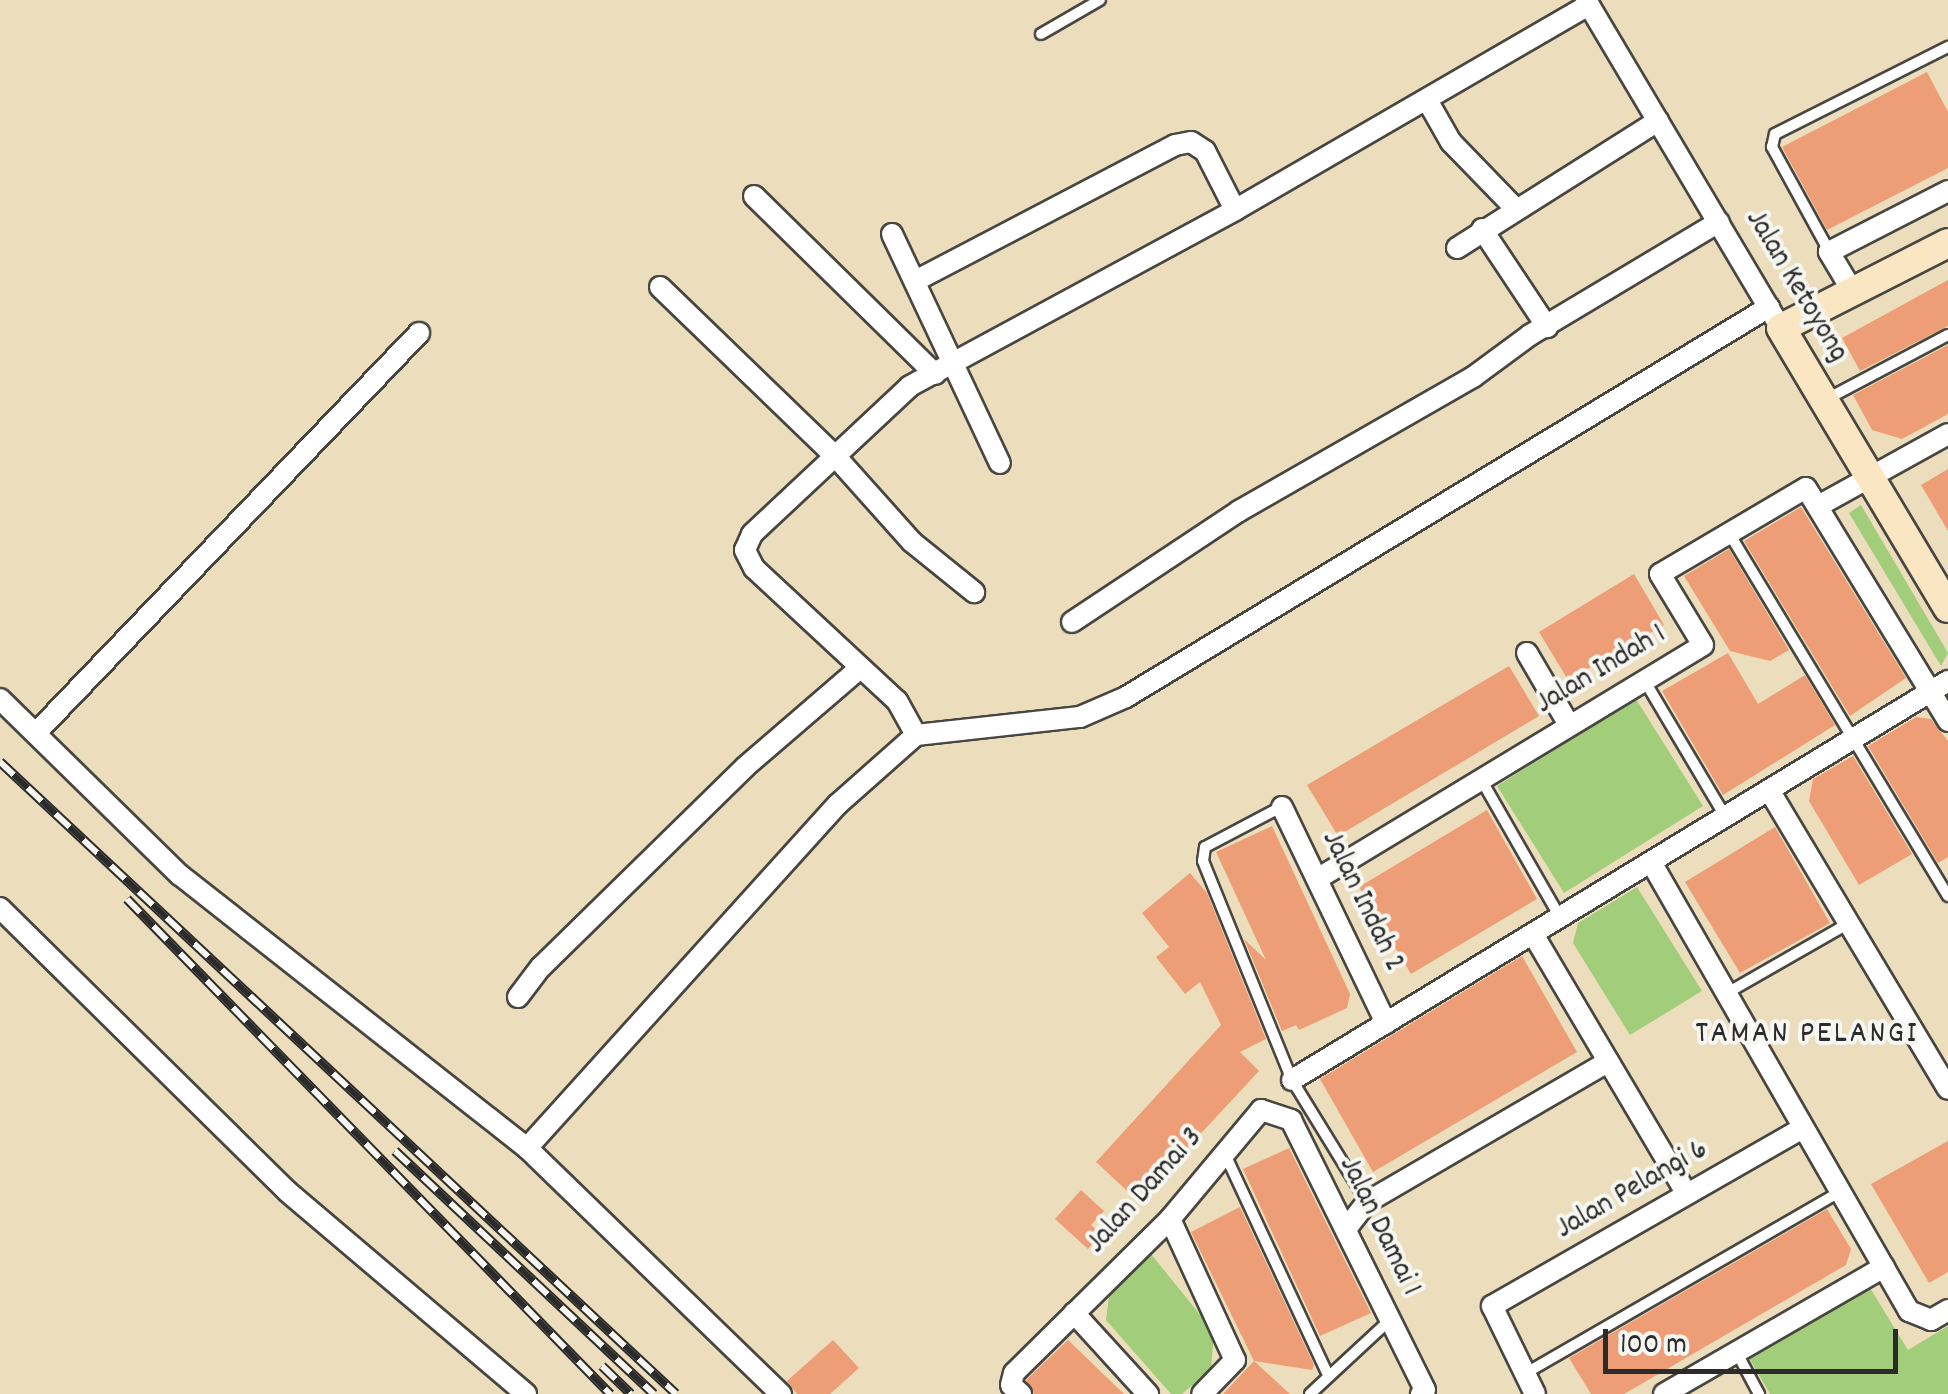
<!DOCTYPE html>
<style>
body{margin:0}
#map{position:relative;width:1948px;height:1394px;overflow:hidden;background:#ecdebc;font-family:Dekko,sans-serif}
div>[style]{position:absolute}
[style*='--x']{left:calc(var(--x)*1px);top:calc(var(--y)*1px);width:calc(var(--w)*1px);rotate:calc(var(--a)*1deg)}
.green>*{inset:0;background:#a2cd7a}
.building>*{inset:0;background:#ed9e76}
.roads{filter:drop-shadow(2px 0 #484641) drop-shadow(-2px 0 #484641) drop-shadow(0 2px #484641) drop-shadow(0 -2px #484641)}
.lane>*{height:10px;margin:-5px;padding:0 5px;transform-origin:5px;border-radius:5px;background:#fff}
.street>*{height:20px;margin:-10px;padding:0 10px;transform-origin:10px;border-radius:10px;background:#fff}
.secondary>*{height:28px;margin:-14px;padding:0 14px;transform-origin:14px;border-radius:14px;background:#fbe6c4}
.rail>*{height:10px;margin-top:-5px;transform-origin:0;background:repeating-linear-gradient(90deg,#f6f6f2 0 19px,#2b2b2b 0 38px);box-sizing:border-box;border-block:2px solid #2b2b2b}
span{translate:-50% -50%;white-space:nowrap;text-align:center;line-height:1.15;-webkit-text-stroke:8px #f6f6f2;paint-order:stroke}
.street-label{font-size:30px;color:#2b2b2b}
.neighbourhood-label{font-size:32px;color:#2b2b2b;letter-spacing:2.5px}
.scale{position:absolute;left:1603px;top:1329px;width:295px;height:45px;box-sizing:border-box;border:5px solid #2b2b2b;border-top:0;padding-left:12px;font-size:30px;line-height:35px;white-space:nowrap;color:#2b2b2b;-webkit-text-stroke:8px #f6f6f2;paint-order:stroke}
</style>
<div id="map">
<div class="green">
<div style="clip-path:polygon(1861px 505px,1948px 653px,1941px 666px,1849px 513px)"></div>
<div style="clip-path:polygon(1636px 699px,1703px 806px,1564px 893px,1497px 786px)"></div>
<div style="clip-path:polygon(1637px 887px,1702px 991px,1630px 1035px,1573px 943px,1578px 923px)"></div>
<div style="clip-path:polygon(1151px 1254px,1214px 1332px,1211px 1369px,1182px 1394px,1171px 1394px,1106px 1320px,1110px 1288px)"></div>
<div style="clip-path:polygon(1867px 1283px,1908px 1350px,1948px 1326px,1948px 1394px,1770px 1394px,1748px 1356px)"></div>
</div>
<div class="building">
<div style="clip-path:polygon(1927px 72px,1948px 112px,1948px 168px,1827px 230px,1782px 147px)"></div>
<div style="clip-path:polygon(1948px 280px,1948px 326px,1860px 371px,1842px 338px)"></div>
<div style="clip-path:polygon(1948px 345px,1948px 414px,1902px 439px,1872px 430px,1853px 395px)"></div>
<div style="clip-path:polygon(1948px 469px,1948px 531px,1921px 485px)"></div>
<div style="clip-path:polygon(1801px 507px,1906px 678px,1850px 716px,1744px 541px)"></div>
<div style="clip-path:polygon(1729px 549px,1789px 650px,1770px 661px,1730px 651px,1684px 576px)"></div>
<div style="clip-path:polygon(1634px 574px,1664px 625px,1568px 680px,1539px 632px)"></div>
<div style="clip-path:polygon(1728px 653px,1758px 704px,1805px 675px,1835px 725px,1723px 795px,1662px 691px)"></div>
<div style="clip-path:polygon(1509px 666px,1539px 716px,1338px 836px,1307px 785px)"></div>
<div style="clip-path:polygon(1916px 717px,1931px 719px,1948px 741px,1948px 857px,1938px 863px,1868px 746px)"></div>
<div style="clip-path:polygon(1853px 756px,1912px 854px,1859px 885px,1809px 801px,1813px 779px)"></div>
<div style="clip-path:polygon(1487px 810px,1537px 899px,1411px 974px,1359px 887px)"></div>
<div style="clip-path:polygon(1272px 826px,1350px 994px,1347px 1008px,1299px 1030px,1296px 1025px,1282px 1031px,1244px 939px,1266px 960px,1216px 852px)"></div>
<div style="clip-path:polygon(1775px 827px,1830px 923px,1740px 973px,1685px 882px)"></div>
<div style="clip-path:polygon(1190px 873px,1207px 893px,1266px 1039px,1240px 1052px,1259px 1071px,1138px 1201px,1096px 1162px,1221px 1025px,1200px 982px,1185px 994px,1156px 957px,1169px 947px,1142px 913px)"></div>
<div style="clip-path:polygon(1522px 956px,1577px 1052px,1373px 1172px,1320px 1079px)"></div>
<div style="clip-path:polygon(1948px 1141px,1948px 1272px,1929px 1283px,1871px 1184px)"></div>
<div style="clip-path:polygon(1289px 1148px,1371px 1313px,1320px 1336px,1243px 1169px)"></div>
<div style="clip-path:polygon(1081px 1190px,1104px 1211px,1091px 1225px,1101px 1234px,1088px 1249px,1055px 1219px)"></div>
<div style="clip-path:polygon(1240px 1207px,1314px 1365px,1312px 1370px,1254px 1361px,1191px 1232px)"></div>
<div style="clip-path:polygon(1827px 1209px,1851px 1249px,1846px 1265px,1624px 1394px,1591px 1394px,1569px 1358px)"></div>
<div style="clip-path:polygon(833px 1340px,859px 1368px,830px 1394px,797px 1394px,787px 1381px)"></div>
<div style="clip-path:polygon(1068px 1340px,1124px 1394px,1034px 1394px,1026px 1380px)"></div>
<div style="clip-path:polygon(1254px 1361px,1290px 1394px,1223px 1394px)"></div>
</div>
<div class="roads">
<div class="lane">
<div style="--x:1041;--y:34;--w:68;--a:-30"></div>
<div style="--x:1829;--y:251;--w:119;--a:-118.7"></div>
<div style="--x:1772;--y:147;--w:13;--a:-77"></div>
<div style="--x:1775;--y:134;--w:194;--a:-26.7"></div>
<div style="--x:1825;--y:400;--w:139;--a:-27.9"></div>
<div style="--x:1729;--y:533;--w:424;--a:58.9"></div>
<div style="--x:1646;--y:683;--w:155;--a:59.3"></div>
<div style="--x:1482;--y:781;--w:157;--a:60.2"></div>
<div style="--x:1281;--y:807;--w:86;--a:152.2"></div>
<div style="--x:1205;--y:847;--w:14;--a:98"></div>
<div style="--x:1203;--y:861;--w:236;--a:67.9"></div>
<div style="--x:1292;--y:1080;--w:143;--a:58.4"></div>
<div style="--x:1727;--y:993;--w:141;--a:-29.8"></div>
<div style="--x:1224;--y:1152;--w:246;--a:65"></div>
<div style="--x:1737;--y:1353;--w:47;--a:61.8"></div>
<div style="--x:1526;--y:1373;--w:362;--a:-30"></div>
<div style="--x:1310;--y:1394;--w:109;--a:-42.8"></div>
</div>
<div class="street">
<div style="--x:1586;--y:0;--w:370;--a:59.3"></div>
<div style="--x:1427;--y:100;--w:48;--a:60.3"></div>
<div style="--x:1451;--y:142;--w:91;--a:45.9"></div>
<div style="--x:754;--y:196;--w:254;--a:44.5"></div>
<div style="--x:1482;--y:229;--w:118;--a:56.4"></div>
<div style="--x:892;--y:234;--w:253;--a:64.8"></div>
<div style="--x:1457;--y:248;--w:238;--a:-32.3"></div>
<div style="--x:917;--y:280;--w:291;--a:-27.6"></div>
<div style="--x:1175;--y:145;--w:16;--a:-11"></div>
<div style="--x:1191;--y:142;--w:17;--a:33"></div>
<div style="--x:1205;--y:151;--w:66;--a:63"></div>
<div style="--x:660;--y:287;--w:245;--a:44"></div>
<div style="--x:836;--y:457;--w:114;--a:48.2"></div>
<div style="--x:912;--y:542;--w:80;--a:38.9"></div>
<div style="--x:1853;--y:292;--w:47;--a:-121"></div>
<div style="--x:1829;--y:252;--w:134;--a:-27.1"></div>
<div style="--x:1820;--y:505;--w:146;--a:-29"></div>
<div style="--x:1072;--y:622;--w:201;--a:-33.6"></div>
<div style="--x:1239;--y:511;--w:270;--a:-29.8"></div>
<div style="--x:1473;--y:377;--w:71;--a:-36.4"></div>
<div style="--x:1530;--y:335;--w:220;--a:-30.9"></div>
<div style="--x:1527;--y:653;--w:83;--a:59.7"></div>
<div style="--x:0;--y:699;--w:252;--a:44.4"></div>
<div style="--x:180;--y:875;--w:442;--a:38.2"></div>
<div style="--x:527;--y:1148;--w:354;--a:44.1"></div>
<div style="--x:36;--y:733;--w:554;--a:-46.24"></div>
<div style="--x:916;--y:735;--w:39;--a:-119"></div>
<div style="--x:897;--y:701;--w:195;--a:-137.1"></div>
<div style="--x:754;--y:568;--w:20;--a:-117"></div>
<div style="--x:745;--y:550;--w:17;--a:-66"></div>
<div style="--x:752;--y:534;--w:216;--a:-43.1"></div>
<div style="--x:910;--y:386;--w:370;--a:-28.4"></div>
<div style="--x:1235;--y:210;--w:409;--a:-30.1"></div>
<div style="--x:1769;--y:790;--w:348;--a:59.1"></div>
<div style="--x:1282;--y:807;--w:240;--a:64.3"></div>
<div style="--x:1651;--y:862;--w:518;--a:60.12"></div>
<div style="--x:1909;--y:1311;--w:24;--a:22"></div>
<div style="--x:1931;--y:1320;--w:20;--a:-30"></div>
<div style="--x:1317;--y:879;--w:451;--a:-31.2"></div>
<div style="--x:1703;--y:645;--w:83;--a:-121.2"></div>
<div style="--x:1660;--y:574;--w:169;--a:-30.5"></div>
<div style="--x:1806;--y:488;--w:273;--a:58.6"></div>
<div style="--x:0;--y:908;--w:404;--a:44.6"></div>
<div style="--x:288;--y:1192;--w:312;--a:40.3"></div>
<div style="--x:1533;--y:934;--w:302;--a:59.4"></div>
<div style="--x:518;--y:997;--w:38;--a:-53"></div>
<div style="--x:541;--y:967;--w:286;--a:-44.4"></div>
<div style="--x:745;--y:767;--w:150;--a:-40.7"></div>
<div style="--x:1292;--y:1080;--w:768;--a:-31.31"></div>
<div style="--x:527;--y:1148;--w:464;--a:-47.9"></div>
<div style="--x:838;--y:804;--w:104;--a:-41.5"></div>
<div style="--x:916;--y:735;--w:165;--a:-6.3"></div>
<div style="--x:1080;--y:717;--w:50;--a:-23.5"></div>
<div style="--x:1126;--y:697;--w:752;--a:-31.24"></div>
<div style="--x:1170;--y:1219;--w:155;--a:65.3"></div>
<div style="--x:1235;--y:1360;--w:47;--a:134.1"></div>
<div style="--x:1346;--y:1229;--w:34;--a:-52"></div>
<div style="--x:1367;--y:1202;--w:279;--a:-30.2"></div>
<div style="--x:1074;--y:1313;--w:110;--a:47.6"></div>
<div style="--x:1021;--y:1394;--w:13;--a:-138"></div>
<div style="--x:1011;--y:1385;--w:12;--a:-76"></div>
<div style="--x:1014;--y:1373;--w:219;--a:-44.6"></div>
<div style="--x:1170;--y:1219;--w:142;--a:-50.1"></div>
<div style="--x:1261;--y:1110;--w:32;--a:18"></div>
<div style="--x:1291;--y:1120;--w:301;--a:63.6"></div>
<div style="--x:1425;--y:1390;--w:6;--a:135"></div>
<div style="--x:1535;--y:1394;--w:98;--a:-116"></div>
<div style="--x:1492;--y:1306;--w:358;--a:-29.8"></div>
<div style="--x:1664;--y:1394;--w:254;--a:-30"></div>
</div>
<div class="secondary">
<div style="--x:1948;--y:243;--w:187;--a:153"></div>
<div style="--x:1781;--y:328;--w:326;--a:59.2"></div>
</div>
</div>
<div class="rail">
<div style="--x:0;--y:762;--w:925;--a:43.07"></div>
<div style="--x:127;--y:899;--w:692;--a:45.7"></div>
<div style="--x:395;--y:1151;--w:355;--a:43.2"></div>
<div style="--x:602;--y:1366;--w:40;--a:44"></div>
</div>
<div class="street-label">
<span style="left:1795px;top:287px;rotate:59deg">Jalan Ketoyong</span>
<span style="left:1602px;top:671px;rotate:-31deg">Jalan Indah 1</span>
<span style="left:1361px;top:902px;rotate:64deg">Jalan Indah 2</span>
<span style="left:1633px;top:1191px;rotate:-30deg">Jalan Pelangi 6</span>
<span style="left:1146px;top:1192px;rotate:-48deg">Jalan Damai 3</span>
<span style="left:1378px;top:1227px;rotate:64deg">Jalan Damai 1</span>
</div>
<div class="neighbourhood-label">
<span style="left:1807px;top:1035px">TAMAN PELANGI</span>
</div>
<div class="scale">100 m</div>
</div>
